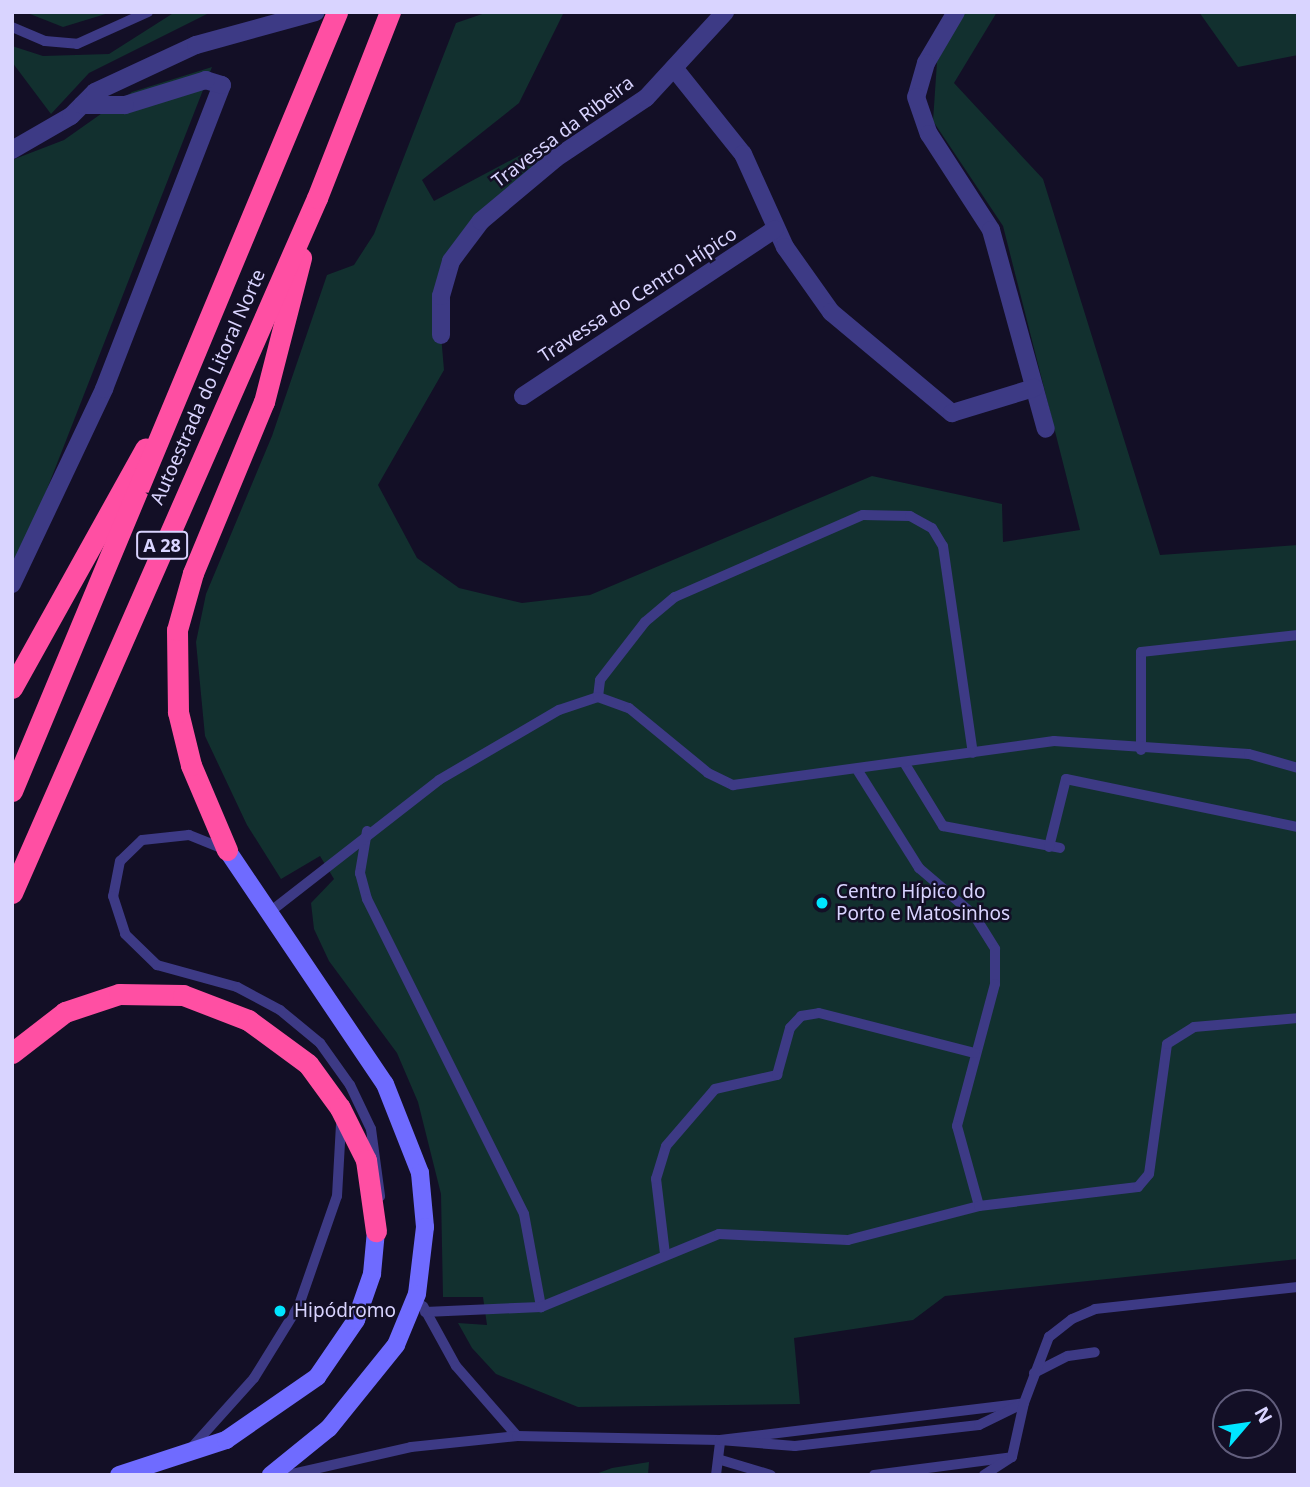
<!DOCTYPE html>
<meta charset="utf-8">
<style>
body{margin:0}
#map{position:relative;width:1310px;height:1487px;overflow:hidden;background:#130f26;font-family:"Noto Sans",sans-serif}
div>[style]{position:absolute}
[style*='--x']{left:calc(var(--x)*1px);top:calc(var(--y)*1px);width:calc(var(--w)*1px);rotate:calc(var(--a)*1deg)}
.green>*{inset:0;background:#12302f}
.service>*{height:10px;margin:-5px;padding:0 5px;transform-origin:5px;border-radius:5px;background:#3d3a85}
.minor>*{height:18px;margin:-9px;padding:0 9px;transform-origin:9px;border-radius:9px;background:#3d3a85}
.secondary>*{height:18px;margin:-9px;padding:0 9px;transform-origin:9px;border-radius:9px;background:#6f6bff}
.motorway>*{height:21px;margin:-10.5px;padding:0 10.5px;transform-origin:10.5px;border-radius:10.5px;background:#ff4fa3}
.dots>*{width:19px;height:19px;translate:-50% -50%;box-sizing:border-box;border:4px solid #130f26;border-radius:50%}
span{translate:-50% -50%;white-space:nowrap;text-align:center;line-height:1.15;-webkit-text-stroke:5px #130f26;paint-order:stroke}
.shield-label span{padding:2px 5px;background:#130f26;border:2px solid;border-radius:5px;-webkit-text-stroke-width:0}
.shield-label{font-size:18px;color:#d9d4ff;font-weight:700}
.street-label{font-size:19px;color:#d9d4ff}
.poi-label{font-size:19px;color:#d9d4ff}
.left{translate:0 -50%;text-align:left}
.frame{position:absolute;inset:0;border:14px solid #d9d4ff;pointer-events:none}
.north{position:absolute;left:1212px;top:1389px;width:70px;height:70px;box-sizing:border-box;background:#130f26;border:2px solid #625e7d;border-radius:50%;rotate:61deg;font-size:19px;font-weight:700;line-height:28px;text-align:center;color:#d9d4ff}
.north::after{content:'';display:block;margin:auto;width:24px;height:32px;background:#00e5ff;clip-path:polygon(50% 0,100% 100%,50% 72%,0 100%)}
</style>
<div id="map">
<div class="green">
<div style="clip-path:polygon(25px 12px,112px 12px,63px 27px)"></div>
<div style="clip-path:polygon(175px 12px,211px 12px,89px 73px,51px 114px,12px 62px,12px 46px,43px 56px,109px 54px)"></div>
<div style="clip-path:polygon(488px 12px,564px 12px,519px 103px,422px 180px,434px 201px,545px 142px,556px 158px,451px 261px,441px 335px,444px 370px,378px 485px,417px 558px,459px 588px,522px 603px,590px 595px,872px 476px,1002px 504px,1003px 542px,1080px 530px,1003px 226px,933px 121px,937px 62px,963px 12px,997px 12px,954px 83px,1043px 179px,1160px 555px,1298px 545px,1298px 1259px,945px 1296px,913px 1320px,794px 1338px,800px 1404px,578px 1407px,496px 1374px,472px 1348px,458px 1323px,487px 1325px,483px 1297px,443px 1297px,441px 1194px,418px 1102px,397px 1053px,329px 961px,314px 929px,311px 903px,334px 879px,320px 856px,281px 879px,247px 825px,205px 736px,196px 642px,206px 594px,272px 436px,327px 275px,354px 265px,374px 234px,456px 23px)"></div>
<div style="clip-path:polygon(1199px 12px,1298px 12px,1298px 55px,1238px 67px)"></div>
<div style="clip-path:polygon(212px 67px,33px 525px,12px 567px,12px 160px,64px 140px,132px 92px)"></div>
<div style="clip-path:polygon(649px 1462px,648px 1475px,593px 1475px,612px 1468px)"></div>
</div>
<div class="service">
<div style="--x:12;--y:27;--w:36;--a:23"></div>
<div style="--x:45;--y:41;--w:32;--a:5"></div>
<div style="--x:77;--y:44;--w:78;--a:-24.3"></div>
<div style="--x:598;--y:697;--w:17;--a:-83"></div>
<div style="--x:600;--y:680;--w:73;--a:-52.2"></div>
<div style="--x:645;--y:622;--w:39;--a:-40"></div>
<div style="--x:675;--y:597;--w:205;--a:-23.6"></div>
<div style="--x:863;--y:515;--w:47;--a:1.2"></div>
<div style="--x:910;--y:516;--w:25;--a:29"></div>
<div style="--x:932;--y:528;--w:21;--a:59"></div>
<div style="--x:943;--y:546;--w:209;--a:81.8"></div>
<div style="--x:1141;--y:750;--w:98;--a:-90"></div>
<div style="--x:1141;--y:652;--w:158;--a:-6.2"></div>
<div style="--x:905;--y:764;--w:73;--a:58.5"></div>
<div style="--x:943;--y:826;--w:119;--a:10.6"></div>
<div style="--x:858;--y:771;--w:115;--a:57.8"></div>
<div style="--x:919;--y:868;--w:72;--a:40.5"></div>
<div style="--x:974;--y:915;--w:40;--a:58"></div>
<div style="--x:995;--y:949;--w:35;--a:90"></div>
<div style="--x:995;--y:984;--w:147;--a:105"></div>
<div style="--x:957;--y:1126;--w:83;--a:74.6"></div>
<div style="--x:367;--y:831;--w:43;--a:99.5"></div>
<div style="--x:360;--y:873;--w:27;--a:75"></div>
<div style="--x:367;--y:899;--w:352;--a:63.5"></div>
<div style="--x:524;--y:1214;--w:95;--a:79.6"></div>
<div style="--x:1049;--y:847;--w:70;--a:-76"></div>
<div style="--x:1066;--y:779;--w:237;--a:11.7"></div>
<div style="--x:224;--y:849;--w:38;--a:-158"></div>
<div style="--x:189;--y:835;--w:47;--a:173.9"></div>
<div style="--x:142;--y:840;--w:30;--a:136"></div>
<div style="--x:120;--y:861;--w:36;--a:101"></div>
<div style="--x:113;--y:896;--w:40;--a:72"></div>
<div style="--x:125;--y:934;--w:45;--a:44.1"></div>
<div style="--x:157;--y:965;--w:83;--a:15.4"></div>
<div style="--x:237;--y:987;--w:49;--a:28.1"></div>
<div style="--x:280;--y:1010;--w:52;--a:39.5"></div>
<div style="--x:320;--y:1043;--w:52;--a:54.5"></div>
<div style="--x:350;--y:1085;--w:49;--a:64.5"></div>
<div style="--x:371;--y:1129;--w:68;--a:82.3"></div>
<div style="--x:271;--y:911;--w:213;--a:-37.9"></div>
<div style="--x:439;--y:780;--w:139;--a:-30.3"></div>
<div style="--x:559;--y:710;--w:41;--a:-18.4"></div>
<div style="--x:598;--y:697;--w:33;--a:20"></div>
<div style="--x:629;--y:708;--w:102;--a:39.4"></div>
<div style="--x:708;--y:773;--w:28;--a:26"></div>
<div style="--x:733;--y:785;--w:324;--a:-7.8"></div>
<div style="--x:1054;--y:741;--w:195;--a:3.8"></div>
<div style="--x:1249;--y:754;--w:51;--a:15.9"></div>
<div style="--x:665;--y:1254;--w:76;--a:-96.8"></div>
<div style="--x:656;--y:1179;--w:34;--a:-73"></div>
<div style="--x:666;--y:1146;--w:75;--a:-49.3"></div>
<div style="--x:715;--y:1089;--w:64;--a:-12.7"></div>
<div style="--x:777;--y:1075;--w:49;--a:-74.5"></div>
<div style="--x:790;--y:1028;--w:16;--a:-47"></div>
<div style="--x:801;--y:1016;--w:18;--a:-9"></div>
<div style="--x:819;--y:1013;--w:161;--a:14.4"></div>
<div style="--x:423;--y:1306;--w:68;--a:61.2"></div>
<div style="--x:456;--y:1366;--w:93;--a:48.9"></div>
<div style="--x:425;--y:1312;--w:116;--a:-2.5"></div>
<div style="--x:541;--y:1307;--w:192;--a:-22.3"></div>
<div style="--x:719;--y:1234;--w:129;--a:2.7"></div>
<div style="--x:848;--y:1240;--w:135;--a:-14.5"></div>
<div style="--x:979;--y:1206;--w:160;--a:-6.8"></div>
<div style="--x:1138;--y:1187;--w:17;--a:-50"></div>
<div style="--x:1149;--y:1174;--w:131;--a:-82.1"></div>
<div style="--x:1167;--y:1044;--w:32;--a:-32"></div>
<div style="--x:1194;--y:1027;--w:104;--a:-4.9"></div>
<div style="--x:1034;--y:1373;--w:38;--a:-27"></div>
<div style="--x:1068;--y:1356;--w:27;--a:-8"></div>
<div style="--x:193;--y:1446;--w:91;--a:-48.1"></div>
<div style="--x:254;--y:1378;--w:86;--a:-58.3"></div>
<div style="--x:299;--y:1305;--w:115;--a:-70.8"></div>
<div style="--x:337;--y:1196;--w:71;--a:-86.8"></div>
<div style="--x:721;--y:1460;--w:52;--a:16.7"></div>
<div style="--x:288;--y:1475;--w:126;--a:-12.8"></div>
<div style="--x:411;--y:1447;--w:107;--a:-5.9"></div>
<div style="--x:517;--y:1436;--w:203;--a:1.1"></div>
<div style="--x:720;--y:1440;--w:306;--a:-6.9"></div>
<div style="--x:1024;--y:1403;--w:71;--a:-69.3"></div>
<div style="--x:1049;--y:1337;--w:29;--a:-38"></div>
<div style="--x:1072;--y:1319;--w:25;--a:-23"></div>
<div style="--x:1095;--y:1309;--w:204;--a:-6.2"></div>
<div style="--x:716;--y:1475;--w:35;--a:-83"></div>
<div style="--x:720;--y:1440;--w:75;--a:4.6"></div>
<div style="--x:795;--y:1446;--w:185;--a:-6.5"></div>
<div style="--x:979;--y:1425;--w:43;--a:-26"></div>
<div style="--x:874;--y:1475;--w:139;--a:-7.4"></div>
<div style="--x:984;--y:1475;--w:33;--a:-33"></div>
<div style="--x:1012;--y:1457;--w:55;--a:-77.5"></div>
</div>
<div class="minor">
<div style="--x:956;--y:12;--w:59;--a:120.5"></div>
<div style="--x:926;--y:63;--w:35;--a:106"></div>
<div style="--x:916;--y:97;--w:39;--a:71"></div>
<div style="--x:929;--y:134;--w:114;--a:57.1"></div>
<div style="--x:991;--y:230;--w:206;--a:74.6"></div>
<div style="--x:674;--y:68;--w:110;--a:51.3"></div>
<div style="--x:743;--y:154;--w:102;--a:65.7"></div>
<div style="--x:785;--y:247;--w:80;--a:54.7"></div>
<div style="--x:831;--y:312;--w:158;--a:39.9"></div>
<div style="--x:952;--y:413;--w:86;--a:-17"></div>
<div style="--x:12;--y:150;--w:68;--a:-30"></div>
<div style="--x:71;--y:116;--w:34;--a:-45"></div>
<div style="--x:95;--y:92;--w:111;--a:-25"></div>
<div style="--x:196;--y:45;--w:124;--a:-15.4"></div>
<div style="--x:441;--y:335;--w:39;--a:-90"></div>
<div style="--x:441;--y:296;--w:36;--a:-74"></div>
<div style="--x:451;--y:261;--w:50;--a:-53.1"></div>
<div style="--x:481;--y:221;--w:98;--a:-40"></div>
<div style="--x:556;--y:158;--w:108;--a:-33.7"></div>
<div style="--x:646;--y:98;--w:117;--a:-47.4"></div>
<div style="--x:523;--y:396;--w:302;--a:-33.5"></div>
<div style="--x:12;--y:584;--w:216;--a:-64.7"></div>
<div style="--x:104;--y:389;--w:326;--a:-68.8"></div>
<div style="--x:222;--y:85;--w:17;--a:-163"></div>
<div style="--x:206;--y:80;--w:85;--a:162.8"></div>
<div style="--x:125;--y:105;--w:43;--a:180"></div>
</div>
<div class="secondary">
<div style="--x:227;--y:850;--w:282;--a:56"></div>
<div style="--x:385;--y:1084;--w:96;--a:68.5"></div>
<div style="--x:420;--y:1173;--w:54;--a:84.7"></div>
<div style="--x:425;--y:1227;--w:67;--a:96.8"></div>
<div style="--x:417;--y:1294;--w:55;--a:112.4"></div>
<div style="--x:396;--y:1345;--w:107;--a:128.9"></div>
<div style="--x:329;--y:1428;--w:75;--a:141"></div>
<div style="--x:119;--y:1475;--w:113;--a:-18.1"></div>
<div style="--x:226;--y:1440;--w:111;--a:-34.7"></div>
<div style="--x:317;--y:1377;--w:69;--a:-55.6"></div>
<div style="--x:356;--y:1320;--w:49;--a:-70.8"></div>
<div style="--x:372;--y:1274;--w:43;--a:-84.7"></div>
</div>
<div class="motorway">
<div style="--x:12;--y:688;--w:274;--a:-60.9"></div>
<div style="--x:12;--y:791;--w:844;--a:-67.35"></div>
<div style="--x:227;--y:850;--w:92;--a:-113"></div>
<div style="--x:191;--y:765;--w:55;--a:-103.8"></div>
<div style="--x:178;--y:712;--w:82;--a:-90.7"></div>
<div style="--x:177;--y:630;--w:59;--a:-74.3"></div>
<div style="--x:193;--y:573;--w:185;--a:-67.5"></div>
<div style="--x:264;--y:402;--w:149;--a:-75.6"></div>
<div style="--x:12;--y:893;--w:759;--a:-66.31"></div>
<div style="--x:317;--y:198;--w:200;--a:-68.6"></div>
<div style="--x:12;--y:1053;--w:67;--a:-37.7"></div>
<div style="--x:65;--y:1012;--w:57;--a:-18.4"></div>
<div style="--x:119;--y:994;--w:64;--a:0.9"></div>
<div style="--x:183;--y:995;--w:70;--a:21"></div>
<div style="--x:248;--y:1020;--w:74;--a:36.3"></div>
<div style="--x:308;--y:1064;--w:54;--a:54"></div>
<div style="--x:340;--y:1108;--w:58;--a:63.4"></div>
<div style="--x:366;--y:1160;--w:72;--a:82"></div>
</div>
<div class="dots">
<div style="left:822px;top:903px;background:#00e5ff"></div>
<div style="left:280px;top:1311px;background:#00e5ff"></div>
</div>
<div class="shield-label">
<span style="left:162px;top:545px">A 28</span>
</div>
<div class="street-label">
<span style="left:563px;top:132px;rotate:-37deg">Travessa da Ribeira</span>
<span style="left:638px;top:295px;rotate:-33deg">Travessa do Centro Hípico</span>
<span style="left:208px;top:387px;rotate:-66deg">Autoestrada do Litoral Norte</span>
</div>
<div class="poi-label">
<span class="left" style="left:836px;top:903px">Centro Hípico do<br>Porto e Matosinhos</span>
<span class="left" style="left:294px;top:1311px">Hipódromo</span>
</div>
<div class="frame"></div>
<div class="north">N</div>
</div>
